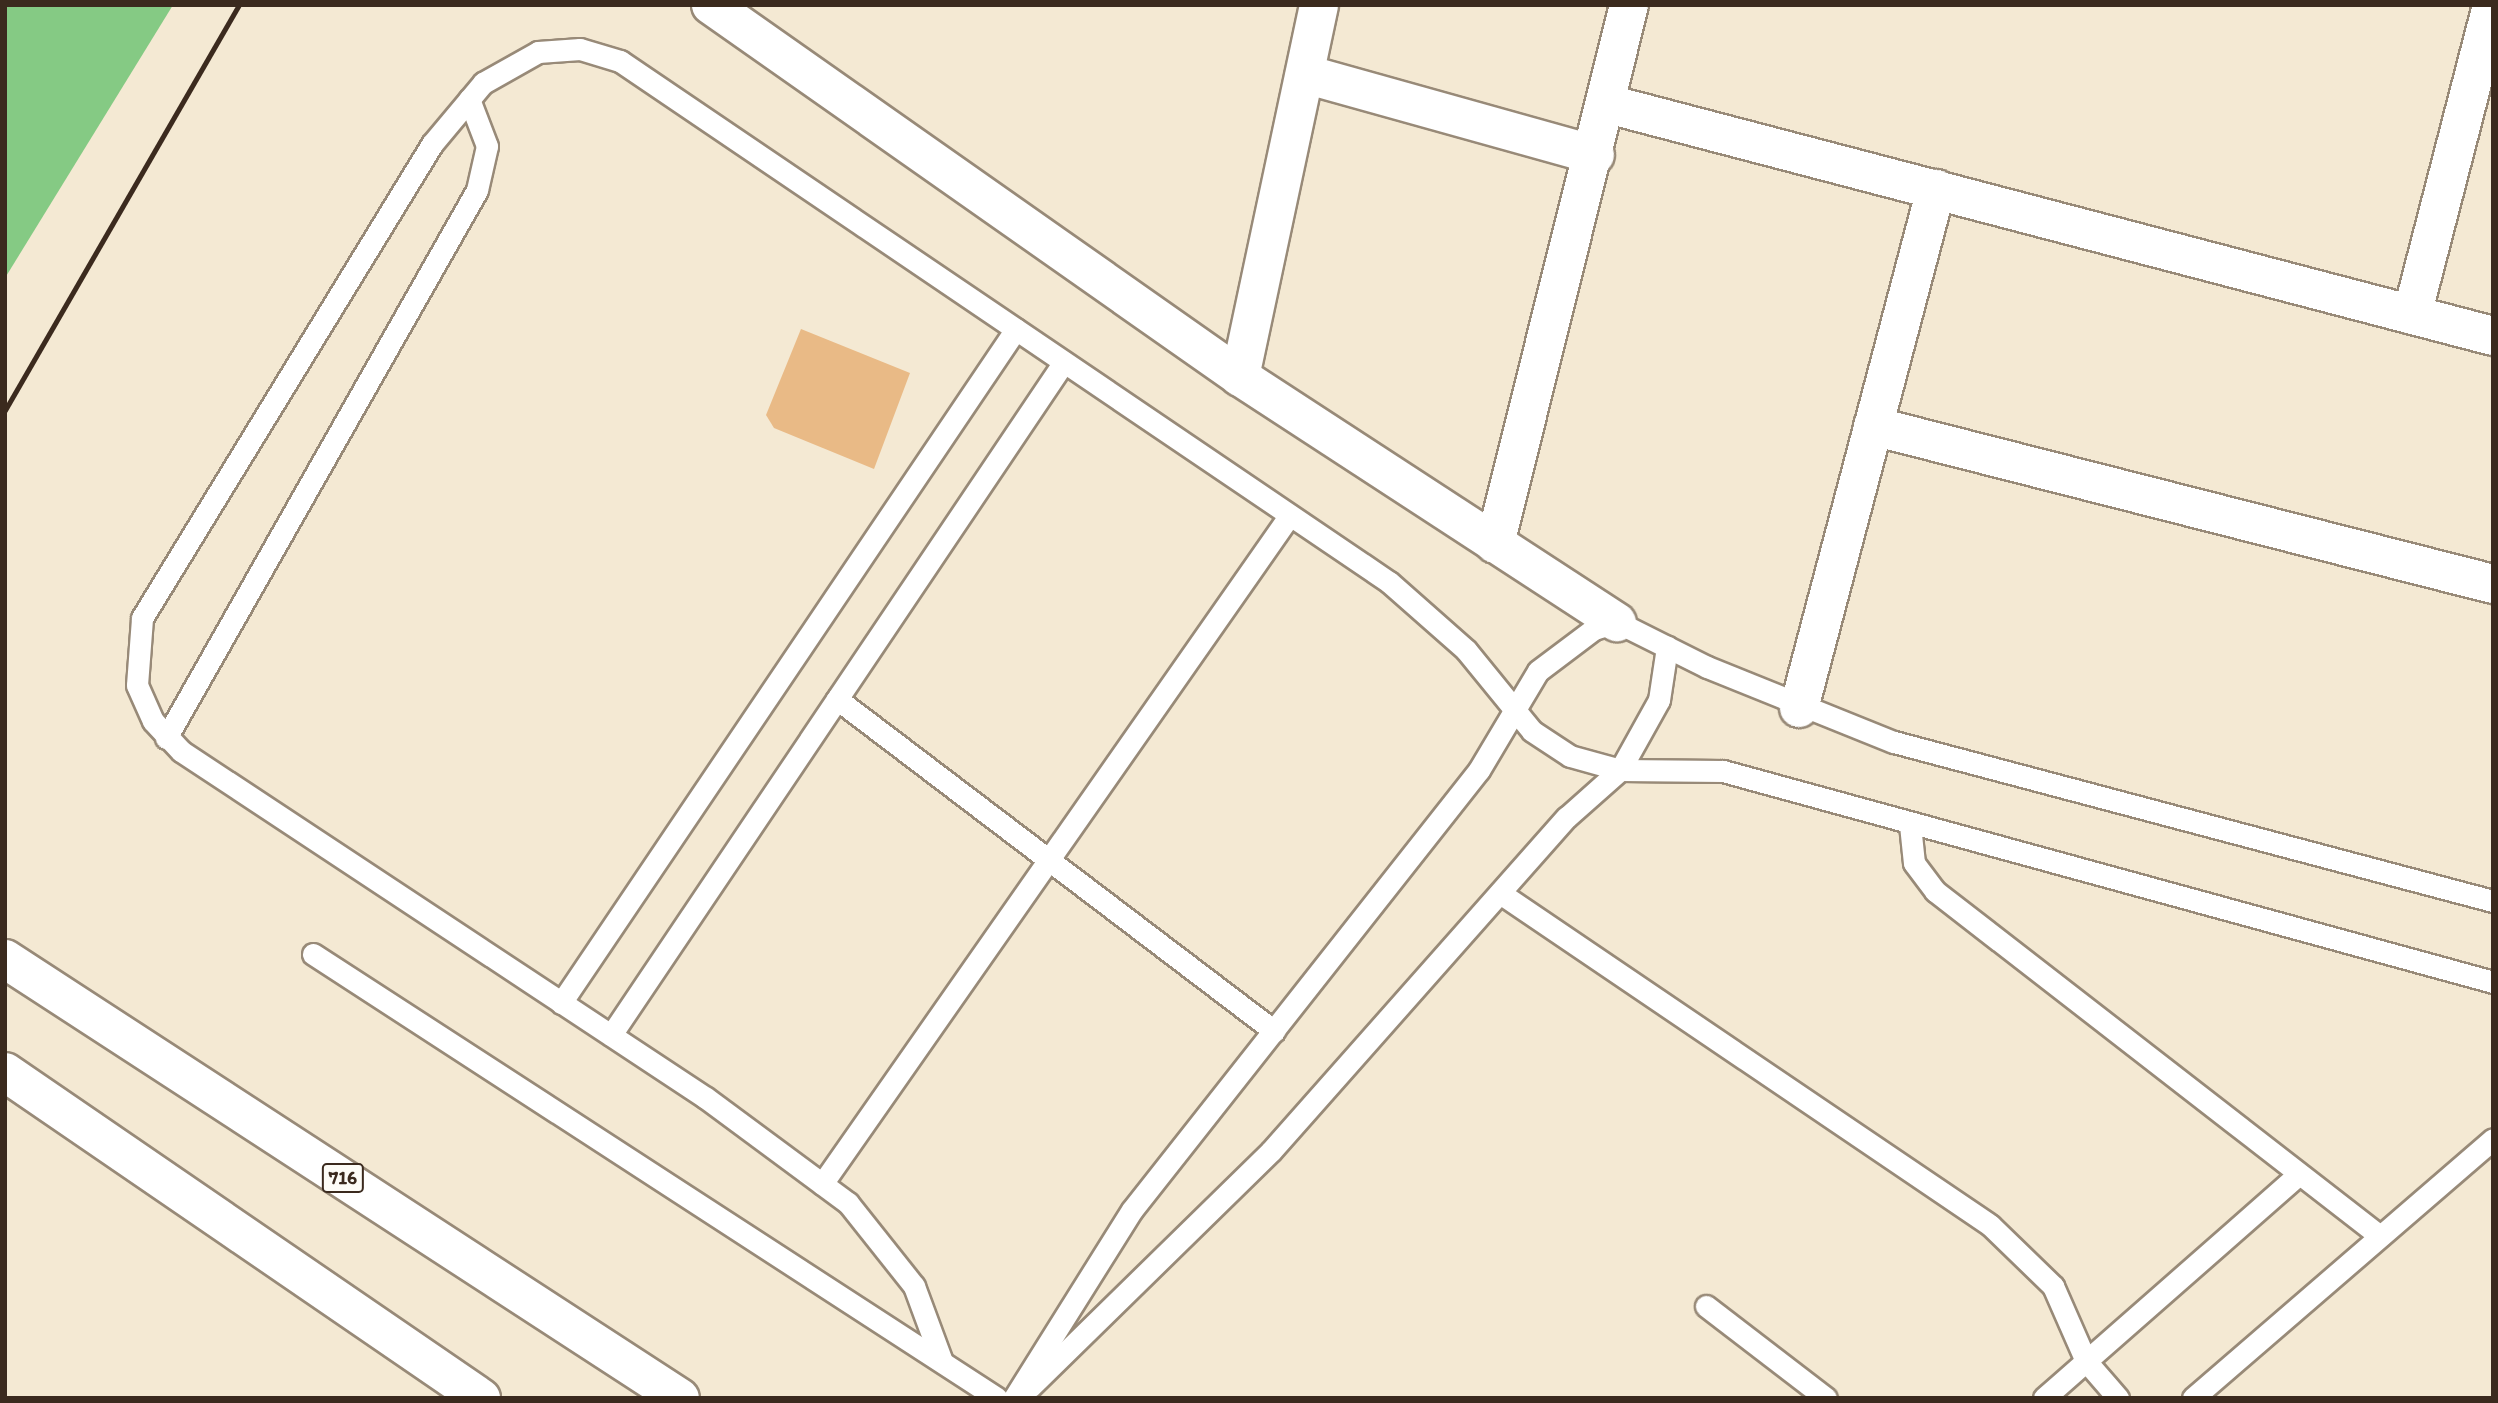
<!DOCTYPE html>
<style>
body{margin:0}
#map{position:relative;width:2498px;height:1403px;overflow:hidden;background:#f4e9d3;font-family:Itim,sans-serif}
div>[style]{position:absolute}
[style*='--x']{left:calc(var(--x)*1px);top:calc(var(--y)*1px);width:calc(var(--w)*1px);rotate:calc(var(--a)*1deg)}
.green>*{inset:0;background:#85ca84}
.building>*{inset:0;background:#e9ba86}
.roads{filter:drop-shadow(2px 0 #988a78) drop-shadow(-2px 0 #988a78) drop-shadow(0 2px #988a78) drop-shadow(0 -2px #988a78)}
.lane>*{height:21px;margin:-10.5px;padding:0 10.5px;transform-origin:10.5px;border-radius:10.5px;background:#fff}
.street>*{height:38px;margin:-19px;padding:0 19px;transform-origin:19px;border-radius:19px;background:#fff}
.primary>*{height:38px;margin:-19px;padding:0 19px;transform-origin:19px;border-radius:19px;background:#fff}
.rail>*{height:5px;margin:-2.5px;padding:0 2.5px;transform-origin:2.5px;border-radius:2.5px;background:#3b2a1e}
span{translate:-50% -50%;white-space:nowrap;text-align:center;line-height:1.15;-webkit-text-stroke:7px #fdfcf7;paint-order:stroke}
.shield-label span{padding:2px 5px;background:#fdfcf7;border:2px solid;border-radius:5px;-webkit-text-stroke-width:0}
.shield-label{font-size:19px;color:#3b2a1e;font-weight:700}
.frame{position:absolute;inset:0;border:7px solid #3b2a1e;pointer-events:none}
</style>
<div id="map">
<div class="green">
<div style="clip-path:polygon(5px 5px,173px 5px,5px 278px)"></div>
</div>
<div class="building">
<div style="clip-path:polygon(801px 329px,910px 373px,874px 469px,774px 428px,766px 415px)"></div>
</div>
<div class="roads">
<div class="lane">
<div style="--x:837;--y:699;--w:549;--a:37.22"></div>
<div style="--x:166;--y:738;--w:630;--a:-60.42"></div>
<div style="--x:477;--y:190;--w:45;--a:-77.2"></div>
<div style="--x:487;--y:146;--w:50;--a:-111"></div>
<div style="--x:1910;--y:825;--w:38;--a:84"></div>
<div style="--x:1914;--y:863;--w:35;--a:53"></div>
<div style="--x:1935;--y:891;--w:563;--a:37.79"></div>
<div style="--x:1500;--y:893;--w:592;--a:34.12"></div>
<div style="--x:1990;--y:1225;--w:88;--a:44.1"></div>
<div style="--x:2053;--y:1286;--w:82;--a:66.3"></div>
<div style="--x:2086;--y:1361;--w:49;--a:49.1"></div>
<div style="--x:313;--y:954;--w:815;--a:32.99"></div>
<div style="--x:561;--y:1003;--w:813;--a:-55.98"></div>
<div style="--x:611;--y:1035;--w:811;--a:-56.06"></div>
<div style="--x:822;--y:1184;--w:816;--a:-55.03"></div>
<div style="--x:1706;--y:1306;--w:151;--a:37.5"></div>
<div style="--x:941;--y:1359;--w:78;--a:-110.3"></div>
<div style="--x:914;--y:1286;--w:106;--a:-128.5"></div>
<div style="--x:848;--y:1203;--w:177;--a:-143.5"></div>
<div style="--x:706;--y:1098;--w:629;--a:-146.54"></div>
<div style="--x:181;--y:751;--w:41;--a:-133"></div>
<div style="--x:153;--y:721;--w:39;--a:-114"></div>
<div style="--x:137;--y:685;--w:67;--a:-85.7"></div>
<div style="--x:142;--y:618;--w:556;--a:-58.54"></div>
<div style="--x:432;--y:144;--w:80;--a:-50.1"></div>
<div style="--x:483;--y:83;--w:63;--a:-29.4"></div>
<div style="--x:538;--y:52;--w:42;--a:-4.1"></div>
<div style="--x:580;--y:49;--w:42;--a:16.7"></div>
<div style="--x:620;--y:61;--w:929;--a:34.12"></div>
<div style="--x:1389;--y:582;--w:103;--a:41.4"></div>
<div style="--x:1466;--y:650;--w:104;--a:50.8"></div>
<div style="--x:1532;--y:731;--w:45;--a:33.3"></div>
<div style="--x:1570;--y:756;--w:52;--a:15.6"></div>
<div style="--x:1620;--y:770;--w:103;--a:0.6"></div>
<div style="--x:1723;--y:771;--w:798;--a:15.32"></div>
<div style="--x:1030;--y:1387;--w:337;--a:-44.4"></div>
<div style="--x:1271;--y:1151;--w:446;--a:-48.5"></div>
<div style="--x:1567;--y:817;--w:71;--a:-41.6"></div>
<div style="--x:1620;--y:770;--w:80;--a:-60.9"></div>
<div style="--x:1659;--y:700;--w:54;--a:-81.4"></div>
<div style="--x:1014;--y:1398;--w:222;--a:-57.9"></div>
<div style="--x:1132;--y:1210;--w:560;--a:-51.74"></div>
<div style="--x:1479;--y:770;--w:115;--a:-59.2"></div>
<div style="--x:1538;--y:671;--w:70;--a:-36.9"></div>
<div style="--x:1594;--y:629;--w:24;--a:-17"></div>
<div style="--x:1617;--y:622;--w:101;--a:26.6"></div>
<div style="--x:1707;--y:667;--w:201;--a:21.9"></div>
<div style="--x:1894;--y:742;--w:620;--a:14.87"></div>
<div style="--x:2044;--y:1398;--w:339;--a:-41.3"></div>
<div style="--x:2193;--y:1398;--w:396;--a:-40.8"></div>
</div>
<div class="street">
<div style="--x:711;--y:5;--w:645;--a:35.09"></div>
<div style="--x:1239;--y:376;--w:451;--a:33.1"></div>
<div style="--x:1305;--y:74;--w:301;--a:15.6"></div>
<div style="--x:1608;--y:104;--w:915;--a:14.69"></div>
<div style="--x:2412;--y:315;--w:320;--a:-75.5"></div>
<div style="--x:1240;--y:377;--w:380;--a:-78"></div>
<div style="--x:1873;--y:426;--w:640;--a:14.3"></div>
<div style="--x:1495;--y:544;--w:555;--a:-76.04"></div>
<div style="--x:1799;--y:708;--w:537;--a:-75.21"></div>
</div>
<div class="primary">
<div style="--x:5;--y:959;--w:805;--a:33.04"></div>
<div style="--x:5;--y:1072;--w:577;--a:34.41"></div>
</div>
</div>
<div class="rail">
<div style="--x:5;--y:410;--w:468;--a:-60"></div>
</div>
<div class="shield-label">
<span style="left:343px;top:1178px">716</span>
</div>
<div class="frame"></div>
</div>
